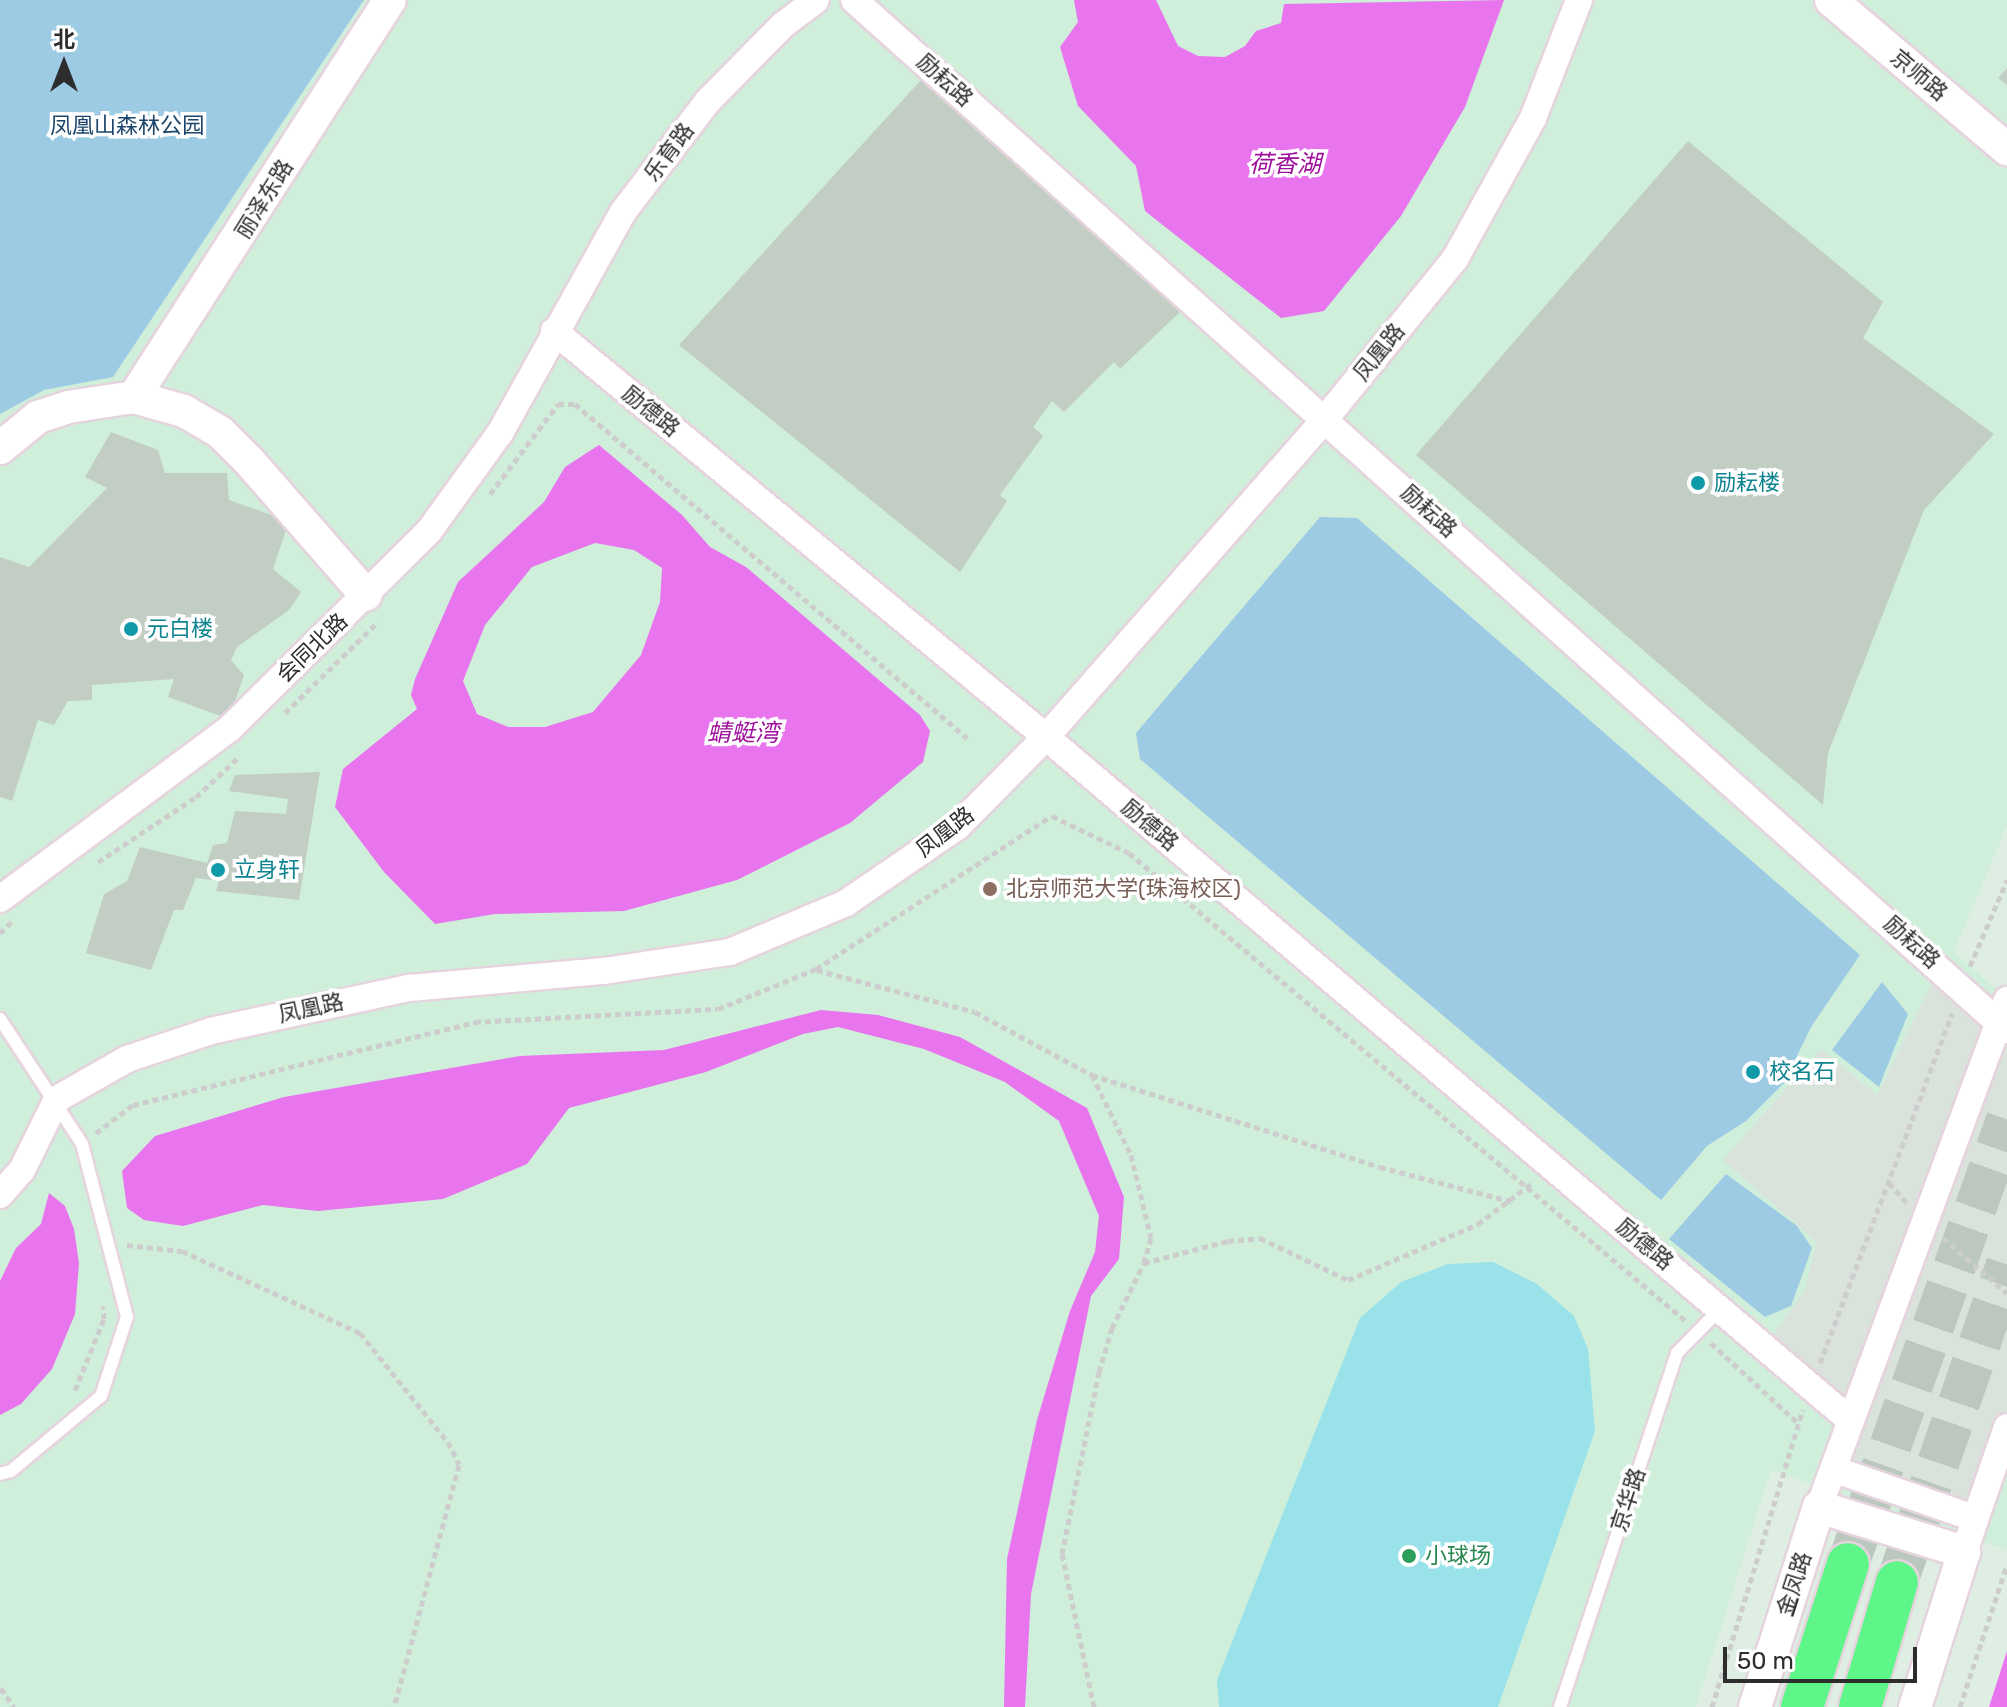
<!DOCTYPE html>
<meta charset="utf-8">
<style>
body{margin:0}
#map{position:relative;width:2007px;height:1707px;overflow:hidden;background:#dfeee3;font-family:Rubik,"Noto Sans SC",sans-serif}
div>[style]{position:absolute}
[style*='--x']{left:calc(var(--x)*1px);top:calc(var(--y)*1px);width:calc(var(--w)*1px);rotate:calc(var(--a)*1deg)}
.education>*{inset:0;background:#cfefdb}
.green>*{inset:0;background:#9dcbe3}
.pitch>*{inset:0;background:#99e2ea}
.plaza>*{inset:0;background:#dae2dc}
.water>*{inset:0;background:#e874ee}
.building>*{inset:0;background:#c2cdc4}
.trunk-tunnel>*{height:42px;margin-top:-21px;transform-origin:0;background:repeating-linear-gradient(90deg,#bbc7bf 0 42px,transparent 0 63px)}
.path>*{height:5px;margin-top:-2.5px;transform-origin:0;background:repeating-linear-gradient(90deg,#cdcdcd 0 6px,transparent 0 10px)}
.roads{filter:drop-shadow(2px 0 #e5d4dd) drop-shadow(-2px 0 #e5d4dd) drop-shadow(0 2px #e5d4dd) drop-shadow(0 -2px #e5d4dd)}
.service>*{height:12px;margin:-6px;padding:0 6px;transform-origin:6px;border-radius:6px;background:#fff}
.minor>*{height:26px;margin:-13px;padding:0 13px;transform-origin:13px;border-radius:13px;background:#fff}
.tertiary>*{height:32px;margin:-16px;padding:0 16px;transform-origin:16px;border-radius:16px;background:#fff}
.trunk>*{height:42px;margin:-21px;padding:0 21px;transform-origin:21px;border-radius:21px;background:#5ef688}
.dots>*{width:22px;height:22px;translate:-50% -50%;box-sizing:border-box;border:4px solid #fff;border-radius:50%}
span{translate:-50% -50%;white-space:nowrap;text-align:center;line-height:1.15;-webkit-text-stroke:7px #fff;paint-order:stroke}
.street-label{font-size:22px;color:#2d2d2d}
.park-label{font-size:22px;color:#1b456b}
.culture-label{font-size:22px;color:#0d838f}
.left{translate:0 -50%;text-align:left}
.education-label{font-size:22px;color:#785e54}
.leisure-label{font-size:22px;color:#27864d}
.water-label{font-size:24px;color:#9e0f9b;font-style:italic}
.north{position:absolute;left:24px;top:24px;width:80px;height:80px;-webkit-text-stroke:6px #fff;paint-order:stroke;rotate:0deg;font-size:22px;font-weight:700;line-height:32px;text-align:center;color:#2d2d2d}
.north::after{content:'';display:block;margin:auto;width:28px;height:36px;background:#2d2d2d;clip-path:polygon(50% 0,100% 100%,50% 72%,0 100%)}
.scale{position:absolute;left:1723px;top:1647px;width:194px;height:36px;box-sizing:border-box;border:4px solid #2d2d2d;border-top:0;padding-left:10px;font-size:24px;line-height:28px;white-space:nowrap;color:#2d2d2d;-webkit-text-stroke:6px #fff;paint-order:stroke}
</style>
<div id="map">
<div class="education">
<div style="clip-path:polygon(364px 0,2007px 0,2007px 826px,1954px 951px,2007px 999px,2007px 1550px,1771px 1470px,1696px 1707px,0 1707px,0 414px,44px 390px,113px 377px)"></div>
</div>
<div class="green">
<div style="clip-path:polygon(0 0,364px 0,113px 377px,44px 390px,0 414px)"></div>
<div style="clip-path:polygon(1320px 517px,1357px 518px,1860px 955px,1811px 1027px,1784px 1083px,1746px 1121px,1707px 1146px,1661px 1200px,1140px 759px,1136px 733px)"></div>
<div style="clip-path:polygon(1882px 982px,1908px 1014px,1879px 1087px,1832px 1050px)"></div>
<div style="clip-path:polygon(1726px 1174px,1797px 1226px,1812px 1248px,1791px 1306px,1765px 1317px,1669px 1239px)"></div>
</div>
<div class="pitch">
<div style="clip-path:polygon(1493px 1262px,1537px 1284px,1574px 1316px,1588px 1349px,1595px 1431px,1498px 1707px,1219px 1707px,1217px 1680px,1360px 1318px,1401px 1282px,1448px 1264px)"></div>
</div>
<div class="plaza">
<div style="clip-path:polygon(1940px 967px,2007px 1030px,2007px 1427px,1971px 1529px,1829px 1480px,1850px 1419px,1765px 1347px,1805px 1290px,1817px 1242px,1723px 1160px,1821px 1049px,1877px 1095px)"></div>
</div>
<div class="water">
<div style="clip-path:polygon(1074px 0,1156px 0,1178px 46px,1198px 56px,1225px 57px,1245px 46px,1256px 31px,1281px 23px,1284px 4px,1504px 0,1465px 107px,1401px 216px,1324px 311px,1281px 318px,1145px 211px,1136px 166px,1078px 106px,1060px 47px,1078px 22px)"></div>
<div style="clip-path:polygon(evenodd,599px 445px,682px 515px,710px 547px,746px 567px,920px 715px,930px 731px,923px 762px,850px 823px,737px 880px,624px 911px,495px 914px,435px 924px,384px 872px,335px 807px,343px 769px,417px 709px,411px 695px,415px 679px,458px 582px,544px 502px,565px 467px,599px 445px,595px 543px,634px 550px,662px 568px,660px 602px,641px 655px,593px 712px,545px 727px,508px 727px,477px 714px,463px 681px,485px 625px,532px 567px,595px 543px)"></div>
<div style="clip-path:polygon(821px 1010px,878px 1015px,960px 1037px,1087px 1108px,1124px 1197px,1119px 1259px,1091px 1296px,1031px 1594px,1025px 1707px,1004px 1707px,1007px 1559px,1037px 1420px,1070px 1311px,1095px 1252px,1099px 1216px,1059px 1121px,1005px 1082px,924px 1049px,838px 1027px,803px 1034px,706px 1072px,569px 1108px,527px 1164px,443px 1199px,318px 1211px,263px 1205px,183px 1226px,144px 1220px,127px 1208px,122px 1171px,155px 1136px,284px 1097px,520px 1056px,664px 1050px)"></div>
<div style="clip-path:polygon(49px 1193px,65px 1206px,74px 1229px,79px 1263px,75px 1314px,52px 1369px,21px 1404px,0 1415px,0 1281px,16px 1248px,41px 1224px)"></div>
<div style="clip-path:polygon(2007px 1651px,2007px 1707px,1989px 1707px)"></div>
</div>
<div class="building">
<div style="clip-path:polygon(2007px 68px,2007px 85px,1998px 78px)"></div>
<div style="clip-path:polygon(921px 80px,1181px 311px,1120px 369px,1114px 362px,1064px 412px,1052px 401px,1033px 427px,1043px 436px,1000px 495px,1007px 501px,960px 572px,679px 345px)"></div>
<div style="clip-path:polygon(1688px 141px,1883px 302px,1863px 338px,1994px 434px,1924px 510px,1828px 753px,1823px 805px,1416px 455px)"></div>
<div style="clip-path:polygon(111px 432px,158px 450px,165px 473px,227px 473px,229px 500px,289px 521px,273px 569px,301px 592px,289px 610px,237px 647px,231px 660px,244px 675px,229px 719px,168px 697px,174px 679px,92px 685px,92px 700px,68px 701px,54px 725px,38px 720px,12px 801px,0 797px,0 557px,29px 567px,107px 488px,85px 477px)"></div>
<div style="clip-path:polygon(320px 772px,299px 900px,216px 891px,219px 881px,196px 878px,183px 910px,174px 910px,151px 970px,86px 953px,104px 894px,127px 881px,140px 847px,207px 863px,213px 845px,227px 843px,235px 811px,286px 814px,288px 799px,229px 791px,235px 775px)"></div>
</div>
<div class="trunk-tunnel">
<div style="--x:1848;--y:1564;--w:472;--a:-70.3"></div>
<div style="--x:1897;--y:1582;--w:336;--a:-70.9"></div>
</div>
<div class="path">
<div style="--x:490;--y:494;--w:113;--a:-52.9"></div>
<div style="--x:558;--y:404;--w:17;--a:0"></div>
<div style="--x:575;--y:404;--w:515;--a:40.43"></div>
<div style="--x:285;--y:713;--w:130;--a:-44.4"></div>
<div style="--x:98;--y:862;--w:118;--a:-33.6"></div>
<div style="--x:196;--y:797;--w:60;--a:-43"></div>
<div style="--x:0;--y:933;--w:16;--a:-45"></div>
<div style="--x:1970;--y:966;--w:94;--a:-66.7"></div>
<div style="--x:817;--y:970;--w:163;--a:14.9"></div>
<div style="--x:975;--y:1012;--w:133;--a:28.3"></div>
<div style="--x:1092;--y:1075;--w:302;--a:17.7"></div>
<div style="--x:1380;--y:1167;--w:138;--a:14.7"></div>
<div style="--x:1092;--y:1075;--w:89;--a:64"></div>
<div style="--x:1131;--y:1155;--w:85;--a:76.5"></div>
<div style="--x:1151;--y:1238;--w:26;--a:106"></div>
<div style="--x:1144;--y:1263;--w:87;--a:-14.7"></div>
<div style="--x:1228;--y:1241;--w:32;--a:-5"></div>
<div style="--x:1260;--y:1238;--w:98;--a:25.5"></div>
<div style="--x:1348;--y:1280;--w:142;--a:-23.3"></div>
<div style="--x:1478;--y:1224;--w:68;--a:-37.2"></div>
<div style="--x:96;--y:1133;--w:46;--a:-37.1"></div>
<div style="--x:133;--y:1105;--w:352;--a:-13.6"></div>
<div style="--x:475;--y:1022;--w:243;--a:-3.1"></div>
<div style="--x:718;--y:1009;--w:106;--a:-22.2"></div>
<div style="--x:816;--y:969;--w:281;--a:-33"></div>
<div style="--x:1052;--y:816;--w:85;--a:25.7"></div>
<div style="--x:1129;--y:853;--w:728;--a:40.04"></div>
<div style="--x:1889;--y:1183;--w:27;--a:48"></div>
<div style="--x:1943;--y:1238;--w:84;--a:40.7"></div>
<div style="--x:127;--y:1245;--w:55;--a:6.2"></div>
<div style="--x:182;--y:1251;--w:196;--a:24.7"></div>
<div style="--x:360;--y:1333;--w:140;--a:51.1"></div>
<div style="--x:448;--y:1442;--w:25;--a:64"></div>
<div style="--x:459;--y:1465;--w:251;--a:105"></div>
<div style="--x:1711;--y:1343;--w:118;--a:42.6"></div>
<div style="--x:1820;--y:1363;--w:374;--a:-69.3"></div>
<div style="--x:75;--y:1390;--w:77;--a:-67.8"></div>
<div style="--x:104;--y:1319;--w:13;--a:-94"></div>
<div style="--x:0;--y:1693;--w:5;--a:-79"></div>
<div style="--x:1;--y:1688;--w:23;--a:56"></div>
<div style="--x:1094;--y:1707;--w:156;--a:-101.8"></div>
<div style="--x:1062;--y:1554;--w:186;--a:-78.5"></div>
<div style="--x:1099;--y:1372;--w:46;--a:-73.5"></div>
<div style="--x:1112;--y:1328;--w:72;--a:-63.8"></div>
<div style="--x:1712;--y:1707;--w:311;--a:-73"></div>
<div style="--x:1960;--y:1707;--w:150;--a:-71.7"></div>
</div>
<div class="roads">
<div class="service">
<div style="--x:0;--y:1019;--w:149;--a:56.7"></div>
<div style="--x:82;--y:1144;--w:179;--a:75.4"></div>
<div style="--x:127;--y:1317;--w:83;--a:108.2"></div>
<div style="--x:101;--y:1396;--w:117;--a:140.2"></div>
<div style="--x:11;--y:1471;--w:11;--a:165"></div>
<div style="--x:1560;--y:1707;--w:373;--a:-71.7"></div>
<div style="--x:1677;--y:1353;--w:63;--a:-45.6"></div>
</div>
<div class="minor">
<div style="--x:854;--y:0;--w:1546;--a:41.78"></div>
<div style="--x:554;--y:331;--w:638;--a:39.53"></div>
<div style="--x:1046;--y:737;--w:1055;--a:40.35"></div>
<div style="--x:0;--y:899;--w:285;--a:-36.6"></div>
<div style="--x:229;--y:729;--w:281;--a:-44.7"></div>
<div style="--x:429;--y:531;--w:121;--a:-54.1"></div>
<div style="--x:500;--y:433;--w:253;--a:-60.9"></div>
<div style="--x:623;--y:212;--w:138;--a:-52.6"></div>
<div style="--x:707;--y:102;--w:108;--a:-45.4"></div>
<div style="--x:783;--y:25;--w:41;--a:-37.1"></div>
<div style="--x:0;--y:1195;--w:33;--a:-49"></div>
<div style="--x:22;--y:1170;--w:79;--a:-63.8"></div>
<div style="--x:57;--y:1099;--w:81;--a:-29.7"></div>
<div style="--x:127;--y:1059;--w:89;--a:-18.4"></div>
<div style="--x:211;--y:1031;--w:203;--a:-12.3"></div>
<div style="--x:409;--y:988;--w:196;--a:-5"></div>
<div style="--x:604;--y:971;--w:127;--a:-8.6"></div>
<div style="--x:730;--y:952;--w:126;--a:-22.9"></div>
<div style="--x:846;--y:903;--w:135;--a:-34.4"></div>
<div style="--x:957;--y:827;--w:127;--a:-45.3"></div>
<div style="--x:1046;--y:737;--w:423;--a:-48.7"></div>
<div style="--x:1325;--y:419;--w:206;--a:-50.9"></div>
<div style="--x:1455;--y:259;--w:161;--a:-61"></div>
<div style="--x:1533;--y:118;--w:127;--a:-68.7"></div>
<div style="--x:1833;--y:1469;--w:149;--a:19.2"></div>
<div style="--x:1819;--y:1507;--w:541;--a:-69.65"></div>
<div style="--x:1964;--y:1552;--w:132;--a:-71"></div>
</div>
<div class="tertiary">
<div style="--x:1831;--y:0;--w:231;--a:40.3"></div>
<div style="--x:134;--y:397;--w:472;--a:-57.2"></div>
<div style="--x:0;--y:448;--w:49;--a:-39.2"></div>
<div style="--x:38;--y:417;--w:32;--a:-18"></div>
<div style="--x:68;--y:407;--w:67;--a:-8.6"></div>
<div style="--x:134;--y:397;--w:52;--a:15.6"></div>
<div style="--x:184;--y:411;--w:42;--a:30.3"></div>
<div style="--x:220;--y:432;--w:42;--a:45"></div>
<div style="--x:250;--y:462;--w:176;--a:48.9"></div>
<div style="--x:1755;--y:1707;--w:210;--a:-72.3"></div>
<div style="--x:1819;--y:1507;--w:152;--a:17.2"></div>
<div style="--x:1964;--y:1552;--w:163;--a:107.5"></div>
</div>
<div class="trunk">
<div style="--x:1802;--y:1707;--w:150;--a:-72.2"></div>
<div style="--x:1860;--y:1707;--w:130;--a:-73.5"></div>
</div>
</div>
<div class="dots">
<div style="left:1698px;top:483px;background:#0f9aa8"></div>
<div style="left:131px;top:629px;background:#0f9aa8"></div>
<div style="left:218px;top:870px;background:#0f9aa8"></div>
<div style="left:990px;top:889px;background:#8d6e63"></div>
<div style="left:1753px;top:1072px;background:#0f9aa8"></div>
<div style="left:1409px;top:1556px;background:#2e9e5b"></div>
</div>
<div class="street-label">
<span style="left:1919px;top:75px;rotate:40deg">京师路</span>
<span style="left:945px;top:80px;rotate:42deg">励耘路</span>
<span style="left:669px;top:152px;rotate:-53deg">乐育路</span>
<span style="left:264px;top:199px;rotate:-58deg">丽泽东路</span>
<span style="left:1379px;top:352px;rotate:-51deg">凤凰路</span>
<span style="left:651px;top:411px;rotate:39deg">励德路</span>
<span style="left:1429px;top:511px;rotate:42deg">励耘路</span>
<span style="left:312px;top:648px;rotate:-44deg">会同北路</span>
<span style="left:1150px;top:825px;rotate:40deg">励德路</span>
<span style="left:945px;top:832px;rotate:-38deg">凤凰路</span>
<span style="left:1912px;top:942px;rotate:42deg">励耘路</span>
<span style="left:311px;top:1008px;rotate:-12deg">凤凰路</span>
<span style="left:1645px;top:1244px;rotate:40deg">励德路</span>
<span style="left:1628px;top:1500px;rotate:-72deg">京华路</span>
<span style="left:1794px;top:1584px;rotate:-72deg">金凤路</span>
</div>
<div class="park-label">
<span style="left:127px;top:126px">凤凰山森林公园</span>
</div>
<div class="culture-label">
<span class="left" style="left:1714px;top:483px">励耘楼</span>
<span class="left" style="left:147px;top:629px">元白楼</span>
<span class="left" style="left:234px;top:870px">立身轩</span>
<span class="left" style="left:1769px;top:1072px">校名石</span>
</div>
<div class="education-label">
<span class="left" style="left:1006px;top:889px">北京师范大学(珠海校区)</span>
</div>
<div class="leisure-label">
<span class="left" style="left:1425px;top:1556px">小球场</span>
</div>
<div class="water-label">
<span style="left:1285px;top:165px">荷香湖</span>
<span style="left:743px;top:734px">蜻蜓湾</span>
</div>
<div class="north">北</div>
<div class="scale">50 m</div>
</div>
